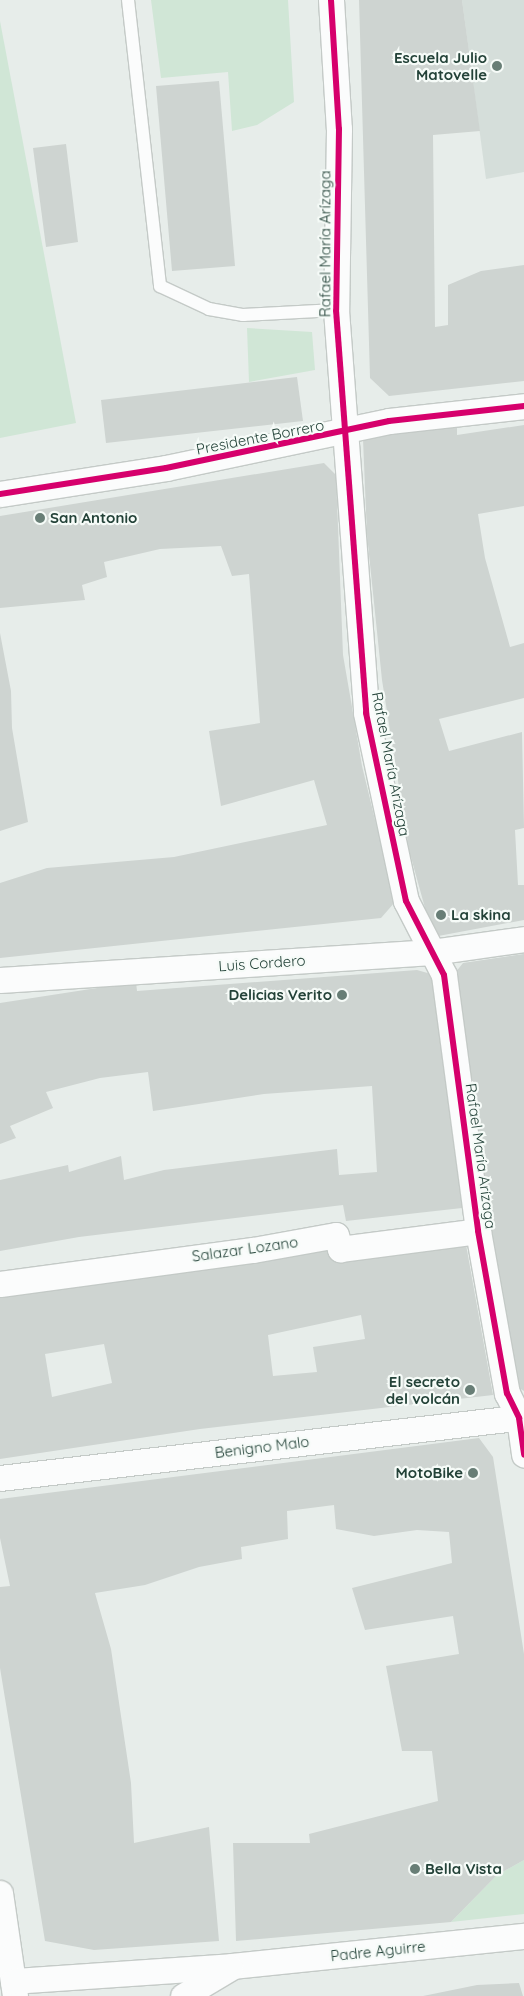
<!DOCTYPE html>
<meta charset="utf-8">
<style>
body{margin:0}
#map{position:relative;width:524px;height:1996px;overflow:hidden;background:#e7edea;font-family:Quicksand,sans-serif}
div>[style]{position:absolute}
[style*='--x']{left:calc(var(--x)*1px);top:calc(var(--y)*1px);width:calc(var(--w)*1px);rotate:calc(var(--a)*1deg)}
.built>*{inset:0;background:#d5deda}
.green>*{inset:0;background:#d0e6d6}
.building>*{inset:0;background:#ced4d1}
.roads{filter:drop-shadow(1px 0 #c4cac7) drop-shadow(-1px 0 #c4cac7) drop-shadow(0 1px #c4cac7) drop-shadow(0 -1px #c4cac7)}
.service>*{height:12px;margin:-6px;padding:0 6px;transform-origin:6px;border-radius:6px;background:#fbfcfc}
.minor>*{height:25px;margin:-12.5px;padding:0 12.5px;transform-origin:12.5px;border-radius:12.5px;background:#fbfcfc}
.cycleway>*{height:6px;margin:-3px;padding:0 3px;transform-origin:3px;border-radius:3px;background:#d6006c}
.dots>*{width:14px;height:14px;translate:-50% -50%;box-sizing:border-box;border:2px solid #f6fbf8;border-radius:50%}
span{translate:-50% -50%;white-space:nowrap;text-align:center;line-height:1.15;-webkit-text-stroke:4.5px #f6fbf8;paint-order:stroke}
.poi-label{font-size:15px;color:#234238;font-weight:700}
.right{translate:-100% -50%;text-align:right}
.left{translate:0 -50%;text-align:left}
.street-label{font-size:15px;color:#234238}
</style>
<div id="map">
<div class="built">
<div style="clip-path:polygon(462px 0,524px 0,524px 172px,486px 179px)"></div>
</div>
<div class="green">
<div style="clip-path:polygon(151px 0,288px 0,294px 102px,257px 125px,232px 131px,228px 72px,161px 78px)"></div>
<div style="clip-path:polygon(0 21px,76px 423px,0 438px)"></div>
<div style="clip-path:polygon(247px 328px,312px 332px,315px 370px,249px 382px)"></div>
<div style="clip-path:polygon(524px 1860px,524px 1914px,451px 1922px,497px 1875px)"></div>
</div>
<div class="building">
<div style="clip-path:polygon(359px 0,462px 0,480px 131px,433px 135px,435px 327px,448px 325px,448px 285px,481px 271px,524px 265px,524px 381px,389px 396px,370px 378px)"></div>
<div style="clip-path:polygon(219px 81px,235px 266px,172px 271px,156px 86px)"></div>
<div style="clip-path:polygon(66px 144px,78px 242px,46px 247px,33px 148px)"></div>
<div style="clip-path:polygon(297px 377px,303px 421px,106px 443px,101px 400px)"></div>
<div style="clip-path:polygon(457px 420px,457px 435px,524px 425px,524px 506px,478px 514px,485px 558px,510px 647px,524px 643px,524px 698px,439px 719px,449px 751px,522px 732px,524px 828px,515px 830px,518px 885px,524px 885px,524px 920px,433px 937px,409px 850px,382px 680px,367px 535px,363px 439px)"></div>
<div style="clip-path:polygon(324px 463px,336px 475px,343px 655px,352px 707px,362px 766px,395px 902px,381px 918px,0 958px,0 883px,47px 868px,174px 857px,327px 825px,314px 780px,221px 806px,209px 731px,260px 723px,249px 574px,232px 576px,221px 546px,160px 549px,104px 562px,107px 577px,82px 585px,85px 600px,0 608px,0 516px)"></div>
<div style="clip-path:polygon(0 633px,11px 691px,12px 728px,28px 822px,0 831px)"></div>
<div style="clip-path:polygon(524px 954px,524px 1391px,513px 1384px,492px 1273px,474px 1102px,455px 973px,463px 963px)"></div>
<div style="clip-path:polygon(417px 970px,431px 974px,462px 1208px,346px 1221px,343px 1205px,79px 1237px,0 1251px,0 1180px,68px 1165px,69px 1172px,121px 1156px,124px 1180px,164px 1170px,337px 1149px,339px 1175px,377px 1172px,372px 1086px,264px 1094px,153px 1111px,148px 1072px,100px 1078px,46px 1092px,53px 1108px,10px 1126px,16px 1138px,0 1144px,0 1003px,136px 982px,137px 991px)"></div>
<div style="clip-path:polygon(evenodd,465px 1239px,493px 1395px,200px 1429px,0 1459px,0 1297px,32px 1289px,265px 1261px,332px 1246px,465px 1239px,361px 1315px,365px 1339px,313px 1347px,317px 1372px,273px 1376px,268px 1335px,361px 1315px,465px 1239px,104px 1344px,112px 1383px,52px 1397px,45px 1354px,104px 1344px)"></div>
<div style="clip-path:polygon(479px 1438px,493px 1457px,524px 1654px,524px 1860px,497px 1875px,451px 1922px,236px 1941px,233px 1843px,310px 1843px,309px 1834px,438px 1801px,432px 1751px,402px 1751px,386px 1666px,459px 1654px,453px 1616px,365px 1630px,352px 1588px,452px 1563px,449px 1532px,417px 1530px,374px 1536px,336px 1529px,334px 1505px,287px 1511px,288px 1539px,241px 1547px,242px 1559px,199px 1567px,145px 1585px,95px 1593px,111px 1649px,131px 1783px,134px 1843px,209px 1827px,219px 1941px,94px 1950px,45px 1941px,0 1668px,0 1587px,10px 1586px,0 1538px,0 1499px)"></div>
<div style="clip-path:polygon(519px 1983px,523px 1996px,423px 1996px,477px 1985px)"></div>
</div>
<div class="roads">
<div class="service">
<div style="--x:128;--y:0;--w:288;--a:83.6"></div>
<div style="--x:160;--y:286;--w:54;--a:25.1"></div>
<div style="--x:209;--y:309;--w:35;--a:10"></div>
<div style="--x:243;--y:315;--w:93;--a:-3.1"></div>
</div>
<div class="minor">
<div style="--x:331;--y:0;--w:129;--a:86.5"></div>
<div style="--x:339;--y:129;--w:181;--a:90.9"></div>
<div style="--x:336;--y:310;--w:404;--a:85.7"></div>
<div style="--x:366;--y:713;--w:192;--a:78"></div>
<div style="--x:406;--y:901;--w:83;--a:62.8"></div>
<div style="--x:444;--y:975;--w:258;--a:82.4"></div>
<div style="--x:478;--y:1231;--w:165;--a:79.9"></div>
<div style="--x:507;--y:1393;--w:28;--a:64"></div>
<div style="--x:519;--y:1418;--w:37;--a:82"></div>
<div style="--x:0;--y:494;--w:168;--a:-8.9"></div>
<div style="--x:166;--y:468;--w:228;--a:-11.9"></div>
<div style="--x:389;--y:421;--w:136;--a:-6.3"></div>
<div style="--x:0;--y:980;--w:433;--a:-3.7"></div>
<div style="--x:432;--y:952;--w:93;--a:-8"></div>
<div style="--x:0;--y:1284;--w:255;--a:-7.7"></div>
<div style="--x:253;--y:1250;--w:84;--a:-10.2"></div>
<div style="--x:336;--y:1235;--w:15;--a:74"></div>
<div style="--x:340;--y:1249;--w:139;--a:-7.4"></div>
<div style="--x:0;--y:1478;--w:528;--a:-6.64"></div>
<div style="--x:0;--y:1893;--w:104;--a:81.7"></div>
<div style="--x:13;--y:1981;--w:220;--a:-3.9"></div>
<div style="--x:232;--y:1966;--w:294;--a:-5.9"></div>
<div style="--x:183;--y:1996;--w:55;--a:-30.8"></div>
</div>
</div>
<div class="cycleway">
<div style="--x:331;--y:0;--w:129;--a:86.5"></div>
<div style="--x:339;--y:129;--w:181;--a:90.9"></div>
<div style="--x:336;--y:310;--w:404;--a:85.7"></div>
<div style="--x:366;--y:713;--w:192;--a:78"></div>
<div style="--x:406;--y:901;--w:83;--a:62.8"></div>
<div style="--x:444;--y:975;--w:258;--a:82.4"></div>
<div style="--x:478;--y:1231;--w:165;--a:79.9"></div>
<div style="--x:507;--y:1393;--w:28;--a:64"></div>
<div style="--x:519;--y:1418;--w:37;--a:82"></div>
<div style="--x:0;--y:494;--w:168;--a:-8.9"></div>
<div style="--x:166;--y:468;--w:228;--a:-11.9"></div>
<div style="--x:389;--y:421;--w:136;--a:-6.3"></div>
</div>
<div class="dots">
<div style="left:497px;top:66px;background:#687e76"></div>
<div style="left:40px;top:518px;background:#687e76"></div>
<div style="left:441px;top:915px;background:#687e76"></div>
<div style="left:342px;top:995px;background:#687e76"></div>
<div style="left:470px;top:1390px;background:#687e76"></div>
<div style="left:473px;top:1473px;background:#687e76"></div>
<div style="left:415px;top:1869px;background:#687e76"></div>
</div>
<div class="poi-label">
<span class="right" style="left:487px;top:66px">Escuela Julio<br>Matovelle</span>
<span class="left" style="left:50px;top:518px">San Antonio</span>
<span class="left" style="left:451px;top:915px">La skina</span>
<span class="right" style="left:332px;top:995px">Delicias Verito</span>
<span class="right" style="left:460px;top:1390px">El secreto<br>del volcán</span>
<span class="right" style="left:463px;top:1473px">MotoBike</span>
<span class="left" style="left:425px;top:1869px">Bella Vista</span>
</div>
<div class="street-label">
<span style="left:325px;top:244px;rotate:-90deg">Rafael María Arízaga</span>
<span style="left:260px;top:437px;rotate:-11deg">Presidente Borrero</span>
<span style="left:391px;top:764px;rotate:79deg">Rafael María Arízaga</span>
<span style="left:262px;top:963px;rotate:-4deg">Luis Cordero</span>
<span style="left:481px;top:1156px;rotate:82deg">Rafael María Arízaga</span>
<span style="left:245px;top:1249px;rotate:-8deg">Salazar Lozano</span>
<span style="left:262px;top:1447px;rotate:-7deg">Benigno Malo</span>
<span style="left:378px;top:1951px;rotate:-6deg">Padre Aguirre</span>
</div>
</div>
